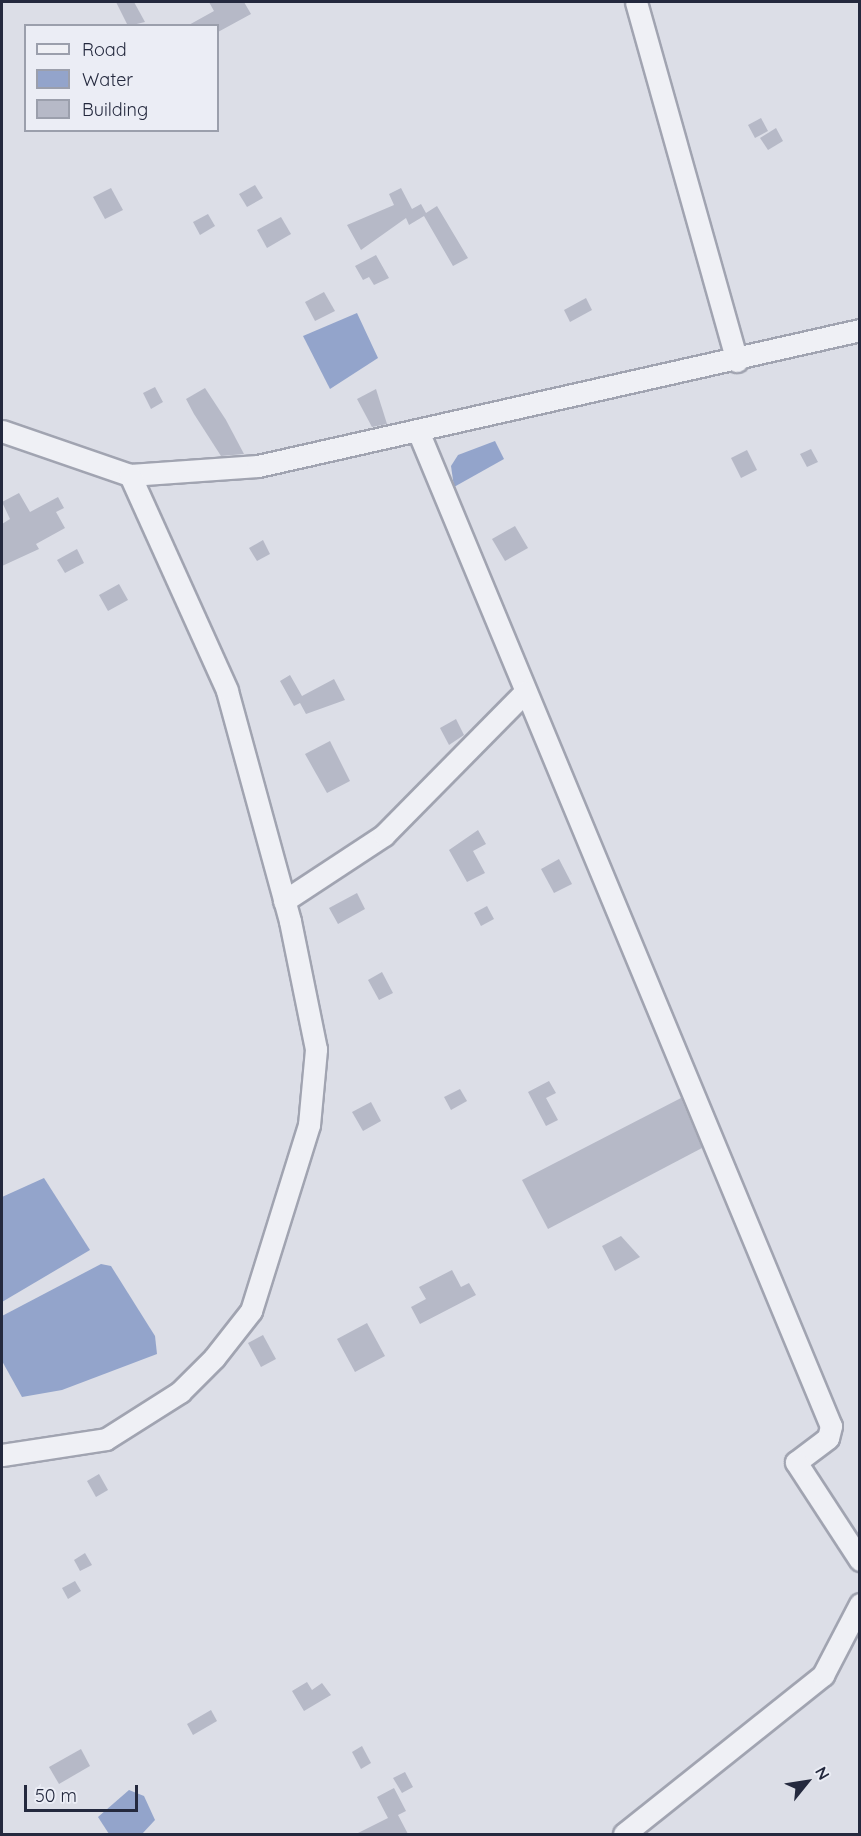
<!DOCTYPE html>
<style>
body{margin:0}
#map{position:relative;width:861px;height:1836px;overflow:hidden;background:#dcdee7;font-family:Quicksand,sans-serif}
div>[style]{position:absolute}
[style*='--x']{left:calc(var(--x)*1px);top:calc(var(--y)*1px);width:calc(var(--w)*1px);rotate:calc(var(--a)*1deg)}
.water>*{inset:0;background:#93a4cb}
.building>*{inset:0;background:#b6b9c7}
.roads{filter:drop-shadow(2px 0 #a1a4b1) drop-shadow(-2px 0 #a1a4b1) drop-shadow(0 2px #a1a4b1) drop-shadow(0 -2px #a1a4b1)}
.minor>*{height:21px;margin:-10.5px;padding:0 10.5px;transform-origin:10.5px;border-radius:10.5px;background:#eff0f5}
span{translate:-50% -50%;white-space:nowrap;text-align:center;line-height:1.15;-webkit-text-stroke:4.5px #ebedf5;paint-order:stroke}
.frame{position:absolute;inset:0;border:3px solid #24293e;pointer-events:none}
.legend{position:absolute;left:24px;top:24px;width:195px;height:108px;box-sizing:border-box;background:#ebedf5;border:2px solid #9b9fac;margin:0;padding:8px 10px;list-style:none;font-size:18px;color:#24293e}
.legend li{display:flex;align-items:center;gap:12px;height:30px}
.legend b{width:30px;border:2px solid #9b9fac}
.north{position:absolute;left:777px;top:1752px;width:60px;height:60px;-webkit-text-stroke:4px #ebedf5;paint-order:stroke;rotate:60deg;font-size:16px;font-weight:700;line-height:24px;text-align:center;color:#24293e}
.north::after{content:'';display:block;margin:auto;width:21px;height:27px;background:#24293e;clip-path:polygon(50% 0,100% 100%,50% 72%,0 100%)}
.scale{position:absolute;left:24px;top:1785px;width:114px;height:27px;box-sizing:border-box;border:3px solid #24293e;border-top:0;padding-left:8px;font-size:18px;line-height:21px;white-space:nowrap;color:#24293e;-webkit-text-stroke:4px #ebedf5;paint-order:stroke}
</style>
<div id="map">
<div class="water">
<div style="clip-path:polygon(357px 313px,378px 358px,330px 389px,303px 336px)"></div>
<div style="clip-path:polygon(495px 441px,504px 459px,454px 487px,451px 466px,458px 455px)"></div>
<div style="clip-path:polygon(44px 1178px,90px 1250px,2px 1302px,2px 1197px)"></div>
<div style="clip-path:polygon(101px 1264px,111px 1266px,155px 1336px,157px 1354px,62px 1390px,22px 1397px,2px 1361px,2px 1316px)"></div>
<div style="clip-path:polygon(129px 1790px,144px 1796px,155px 1820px,142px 1834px,109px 1834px,98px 1817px)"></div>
</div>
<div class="building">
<div style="clip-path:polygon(116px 2px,134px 2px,145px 22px,128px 26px)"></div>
<div style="clip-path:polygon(209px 2px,244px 2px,251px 14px,218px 32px,218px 26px,187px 26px,214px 11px)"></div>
<div style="clip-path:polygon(761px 118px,768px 131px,755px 138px,748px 125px)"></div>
<div style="clip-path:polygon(776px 128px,783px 141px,768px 150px,760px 138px)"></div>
<div style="clip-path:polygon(255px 185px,263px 198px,247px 207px,239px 194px)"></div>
<div style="clip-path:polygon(111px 188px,123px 210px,105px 219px,93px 197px)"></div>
<div style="clip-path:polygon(401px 188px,412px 209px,421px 204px,426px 213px,437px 206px,468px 258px,453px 266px,424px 216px,409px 225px,406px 218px,361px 250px,347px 225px,394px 205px,389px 194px)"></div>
<div style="clip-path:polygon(208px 214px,215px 226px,200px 235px,193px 222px)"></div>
<div style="clip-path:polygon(281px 217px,291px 234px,267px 248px,257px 230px)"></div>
<div style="clip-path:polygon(376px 255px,389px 278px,374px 285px,369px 277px,363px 280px,355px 266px)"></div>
<div style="clip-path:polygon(324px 292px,335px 311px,315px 321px,305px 302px)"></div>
<div style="clip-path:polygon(586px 298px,592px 310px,570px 322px,564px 310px)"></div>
<div style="clip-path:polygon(155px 387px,163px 402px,151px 409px,143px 393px)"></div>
<div style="clip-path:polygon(205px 388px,226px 420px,244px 454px,221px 456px,194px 414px,186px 399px)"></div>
<div style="clip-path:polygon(376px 389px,387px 424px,372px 427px,357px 399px)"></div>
<div style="clip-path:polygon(811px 449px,818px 462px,807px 467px,800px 454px)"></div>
<div style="clip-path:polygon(747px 450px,757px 470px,741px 478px,731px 458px)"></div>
<div style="clip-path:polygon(19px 493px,30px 512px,58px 497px,64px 508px,56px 512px,65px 528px,36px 544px,39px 549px,2px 566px,2px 524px,10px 519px,2px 502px)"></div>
<div style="clip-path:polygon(515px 526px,528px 548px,505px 561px,492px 539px)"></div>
<div style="clip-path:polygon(263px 540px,270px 554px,257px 561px,249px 548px)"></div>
<div style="clip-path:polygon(77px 549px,84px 563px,65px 573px,57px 560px)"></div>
<div style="clip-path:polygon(119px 584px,128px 600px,108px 611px,99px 595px)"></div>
<div style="clip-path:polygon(290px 675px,302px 696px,334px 679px,345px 700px,306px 714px,300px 703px,294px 706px,280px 681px)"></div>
<div style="clip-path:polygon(456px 719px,464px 735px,449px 745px,440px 728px)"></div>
<div style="clip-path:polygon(330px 741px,350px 781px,327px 793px,305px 754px)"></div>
<div style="clip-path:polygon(478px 830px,486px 844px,473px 851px,485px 873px,467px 882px,449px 850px)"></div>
<div style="clip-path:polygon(559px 859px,572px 884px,554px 893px,541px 869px)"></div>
<div style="clip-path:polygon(357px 893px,365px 909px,338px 924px,329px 908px)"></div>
<div style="clip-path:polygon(487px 906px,494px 919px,481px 926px,474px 913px)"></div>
<div style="clip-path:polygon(382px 972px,393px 993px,379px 1000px,368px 980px)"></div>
<div style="clip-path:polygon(549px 1081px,556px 1093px,546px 1098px,558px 1120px,546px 1126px,528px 1092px)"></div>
<div style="clip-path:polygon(460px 1089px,467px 1101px,451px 1110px,444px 1097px)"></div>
<div style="clip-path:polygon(681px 1098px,702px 1148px,548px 1229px,522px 1180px)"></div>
<div style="clip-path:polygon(371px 1102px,381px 1121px,363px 1131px,352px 1112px)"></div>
<div style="clip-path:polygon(621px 1236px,640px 1257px,615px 1271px,602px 1246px)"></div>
<div style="clip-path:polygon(452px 1270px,461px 1287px,469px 1283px,476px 1295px,420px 1324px,411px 1307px,426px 1299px,419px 1287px)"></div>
<div style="clip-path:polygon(367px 1323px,385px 1356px,355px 1372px,337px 1339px)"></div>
<div style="clip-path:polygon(263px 1335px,276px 1359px,261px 1367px,248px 1343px)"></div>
<div style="clip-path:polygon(99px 1474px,108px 1490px,96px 1497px,87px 1481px)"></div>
<div style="clip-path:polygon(85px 1553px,92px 1565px,80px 1571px,74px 1560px)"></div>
<div style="clip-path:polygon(75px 1581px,81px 1591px,68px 1599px,62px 1588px)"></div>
<div style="clip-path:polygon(307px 1682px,312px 1690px,322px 1683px,331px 1695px,304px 1711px,292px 1691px)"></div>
<div style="clip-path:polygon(211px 1710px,217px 1721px,193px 1735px,187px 1724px)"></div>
<div style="clip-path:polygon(362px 1746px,371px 1763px,361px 1769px,352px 1752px)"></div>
<div style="clip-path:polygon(81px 1749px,90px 1766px,59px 1784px,49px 1767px)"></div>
<div style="clip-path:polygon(405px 1772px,413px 1787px,402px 1793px,393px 1778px)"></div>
<div style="clip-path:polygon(394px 1788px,406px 1811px,398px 1815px,408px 1834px,356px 1834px,388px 1818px,377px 1797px)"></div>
</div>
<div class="roads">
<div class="minor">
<div style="--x:636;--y:2;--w:373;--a:74.3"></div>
<div style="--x:2;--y:431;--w:135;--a:19"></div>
<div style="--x:130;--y:475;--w:128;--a:-4"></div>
<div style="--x:258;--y:466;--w:617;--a:-12.73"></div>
<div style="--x:418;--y:431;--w:1077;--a:67.46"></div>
<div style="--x:831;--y:1426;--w:12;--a:104"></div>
<div style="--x:828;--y:1438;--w:40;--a:143"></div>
<div style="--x:796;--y:1462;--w:117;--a:56.9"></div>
<div style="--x:284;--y:901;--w:120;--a:-33.4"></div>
<div style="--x:384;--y:835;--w:201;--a:-45.4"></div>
<div style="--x:2;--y:1455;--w:105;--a:-8.7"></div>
<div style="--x:106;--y:1439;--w:88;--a:-32.4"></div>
<div style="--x:180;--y:1392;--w:48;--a:-45"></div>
<div style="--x:214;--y:1358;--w:60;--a:-51.8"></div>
<div style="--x:251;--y:1311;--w:195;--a:-72.7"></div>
<div style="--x:309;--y:1125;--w:76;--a:-84.7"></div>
<div style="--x:316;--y:1049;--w:131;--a:-101.5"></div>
<div style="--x:290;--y:921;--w:239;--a:-105.3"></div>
<div style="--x:227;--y:690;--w:236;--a:-114.3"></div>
<div style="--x:624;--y:1834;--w:255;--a:-38.6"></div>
<div style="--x:823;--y:1675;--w:80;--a:-62.5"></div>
</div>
</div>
<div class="frame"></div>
<ul class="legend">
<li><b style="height:8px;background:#eff0f5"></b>Road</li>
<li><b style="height:16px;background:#93a4cb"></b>Water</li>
<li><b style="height:16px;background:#b6b9c7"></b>Building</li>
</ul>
<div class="north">N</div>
<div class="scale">50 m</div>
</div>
